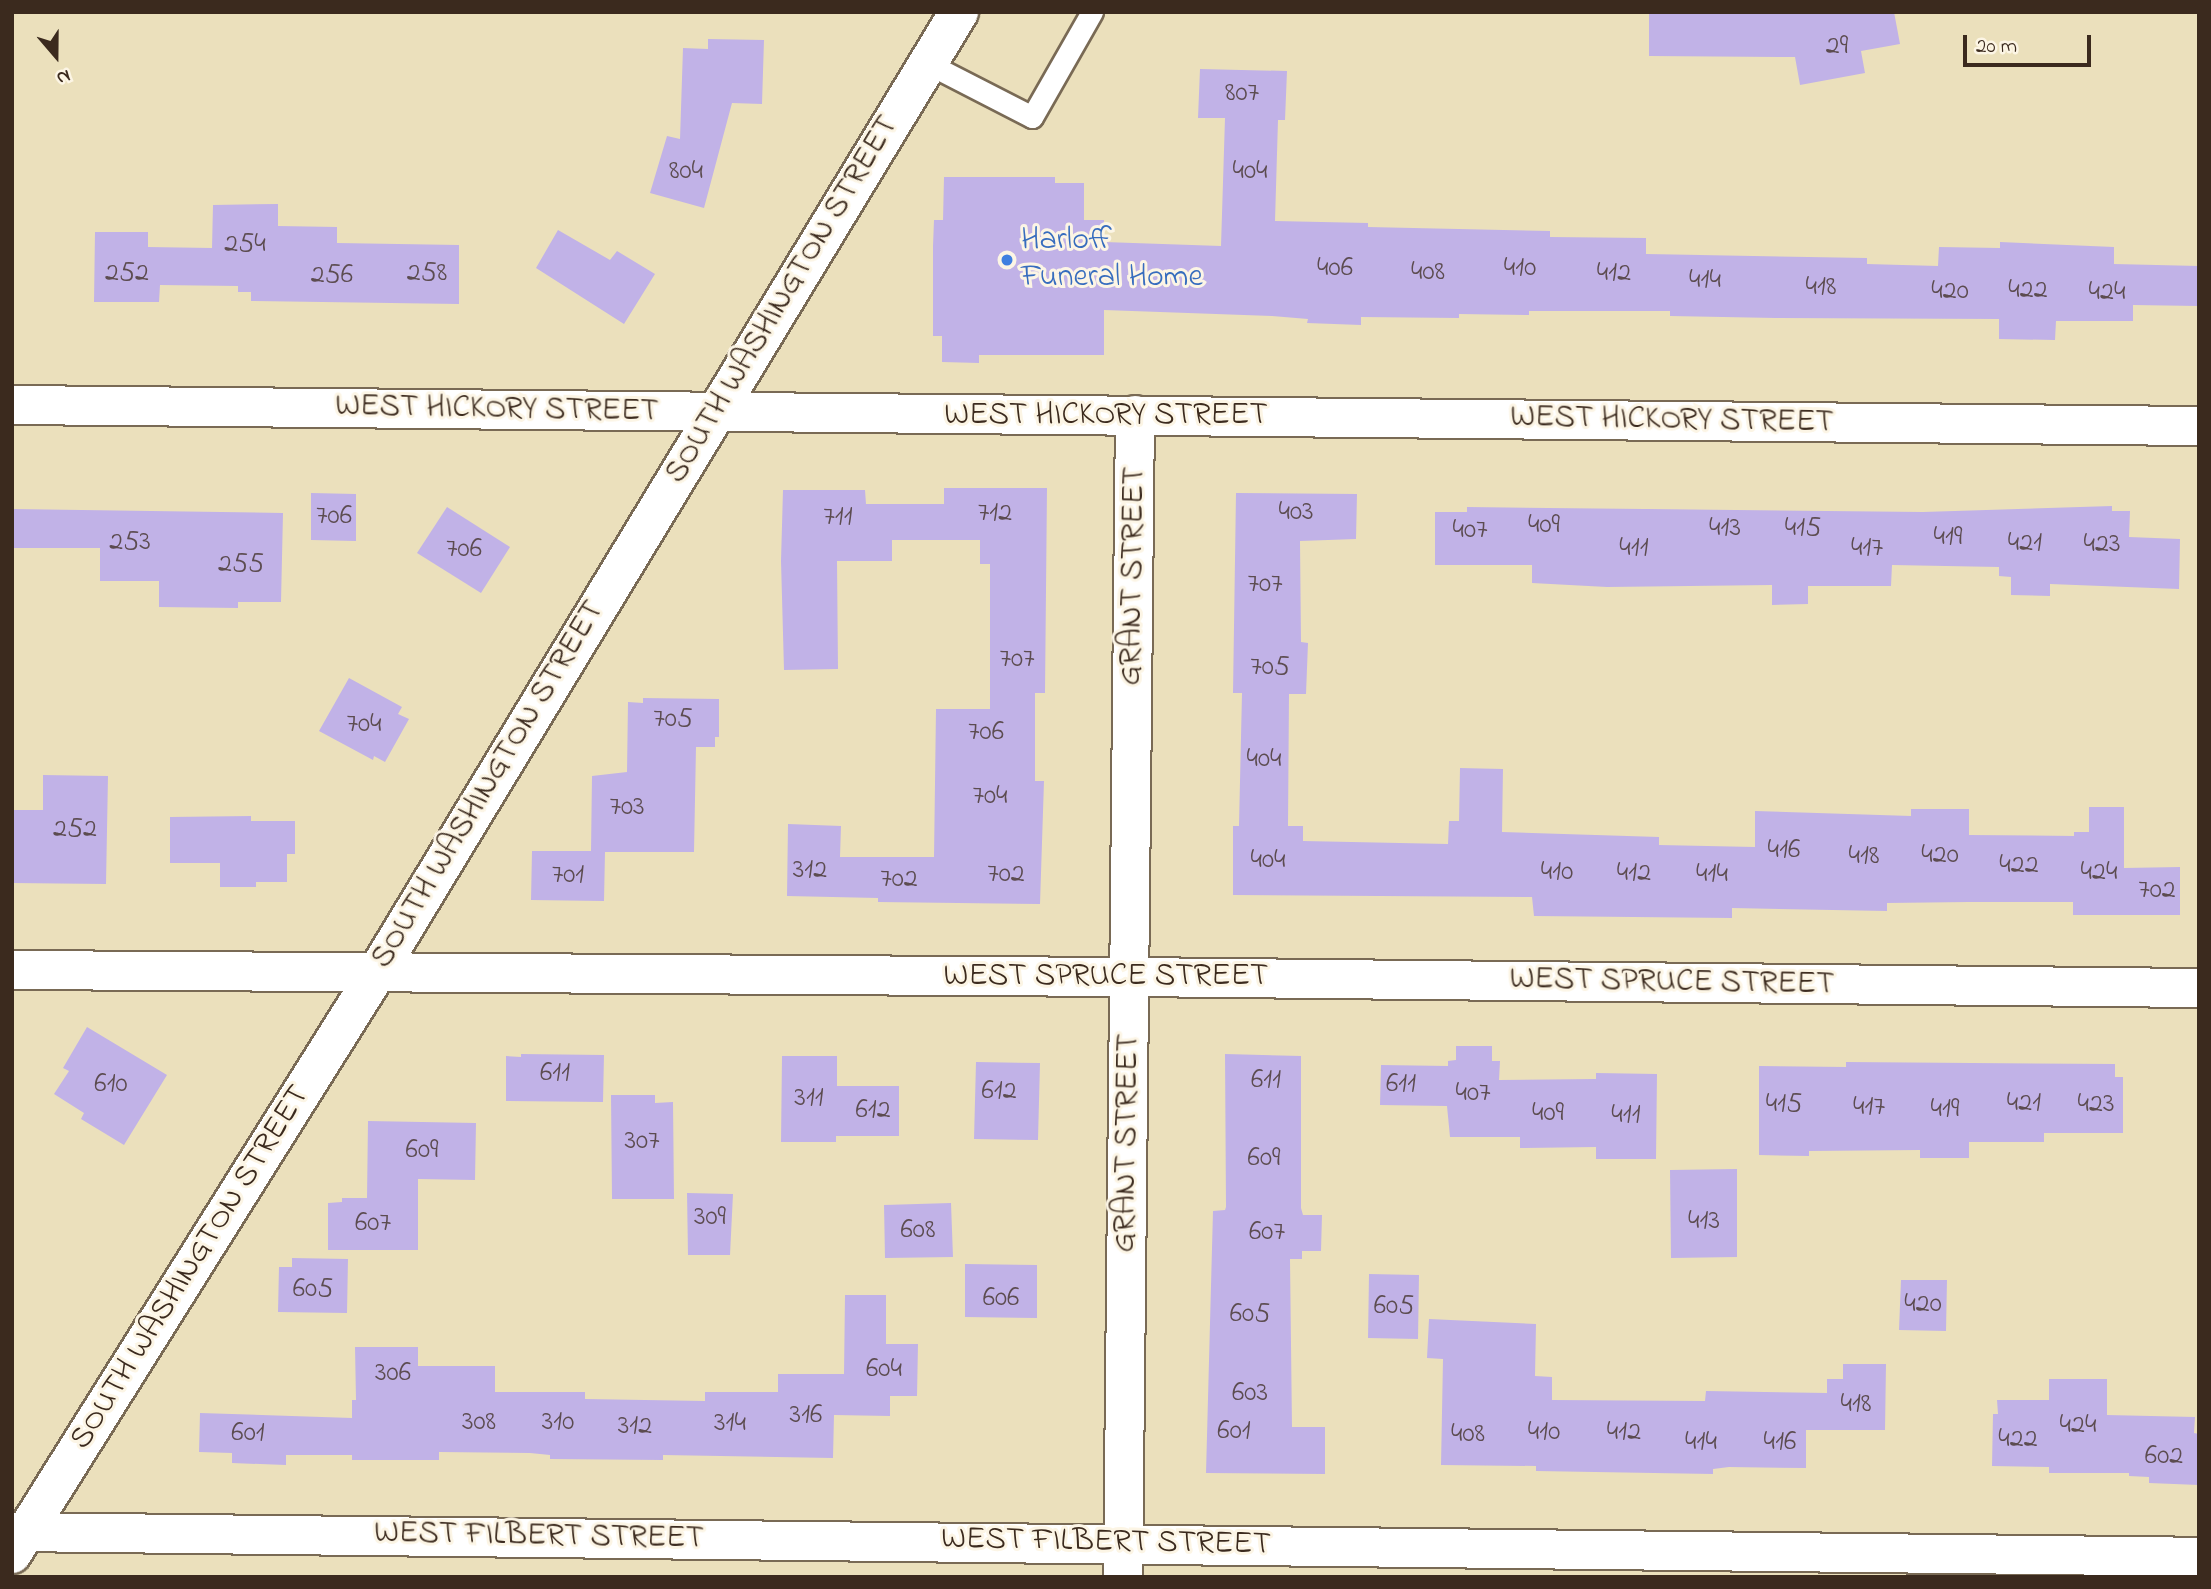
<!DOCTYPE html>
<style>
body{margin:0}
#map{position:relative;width:2211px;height:1589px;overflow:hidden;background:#ebe0bc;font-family:"Indie Flower",sans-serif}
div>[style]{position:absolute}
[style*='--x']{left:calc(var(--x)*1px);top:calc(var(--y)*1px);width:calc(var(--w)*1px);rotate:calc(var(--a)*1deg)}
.building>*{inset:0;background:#c1b2e7}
.roads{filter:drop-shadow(2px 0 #796a55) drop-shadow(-2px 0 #796a55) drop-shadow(0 2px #796a55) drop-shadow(0 -2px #796a55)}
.service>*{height:21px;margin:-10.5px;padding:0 10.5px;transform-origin:10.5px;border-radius:10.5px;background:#fff}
.minor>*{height:38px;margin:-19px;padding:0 19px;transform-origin:19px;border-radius:19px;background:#fff}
.primary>*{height:38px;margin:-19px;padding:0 19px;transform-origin:19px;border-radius:19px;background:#fff}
.dots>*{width:19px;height:19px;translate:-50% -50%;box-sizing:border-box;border:4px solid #fcf5e5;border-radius:50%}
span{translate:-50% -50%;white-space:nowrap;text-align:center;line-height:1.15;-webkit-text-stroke:6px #fcf5e5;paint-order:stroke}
.number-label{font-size:28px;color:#5c4c50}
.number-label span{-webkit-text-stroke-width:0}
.shop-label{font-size:32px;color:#366cbe}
.left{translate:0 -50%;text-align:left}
.street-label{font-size:32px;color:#3b2a1e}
.frame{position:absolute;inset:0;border:14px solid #3b2a1e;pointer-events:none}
.north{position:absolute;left:21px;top:21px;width:70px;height:70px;-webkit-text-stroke:5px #fcf5e5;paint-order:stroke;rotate:160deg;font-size:19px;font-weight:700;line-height:28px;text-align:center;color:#3b2a1e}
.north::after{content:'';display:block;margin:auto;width:24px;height:32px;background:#3b2a1e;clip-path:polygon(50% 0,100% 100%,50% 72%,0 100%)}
.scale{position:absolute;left:1963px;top:35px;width:128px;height:32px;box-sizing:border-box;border:4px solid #3b2a1e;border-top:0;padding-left:9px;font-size:21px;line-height:24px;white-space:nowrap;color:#3b2a1e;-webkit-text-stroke:5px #fcf5e5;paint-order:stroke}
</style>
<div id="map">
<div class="building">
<div style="clip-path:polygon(1649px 12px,1894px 12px,1900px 44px,1861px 51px,1865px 73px,1800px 85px,1795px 57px,1649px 56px)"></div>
<div style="clip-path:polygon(708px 39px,764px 40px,762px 104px,732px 103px,704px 208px,650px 193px,667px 136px,680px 139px,683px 48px,708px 49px)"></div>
<div style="clip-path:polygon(1200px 69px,1287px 71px,1285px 120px,1278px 120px,1275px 221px,1368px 223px,1368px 227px,1550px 231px,1550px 237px,1646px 238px,1646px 254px,1867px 258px,1867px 264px,1938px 266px,1939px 247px,2000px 248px,2000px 242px,2114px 247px,2114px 264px,2199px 266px,2199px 306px,2133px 305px,2133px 321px,2056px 321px,2055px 340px,1999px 339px,1999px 319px,1776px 318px,1670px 316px,1670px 311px,1529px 311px,1529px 315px,1459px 314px,1459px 318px,1361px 317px,1361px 325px,1307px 323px,1308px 319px,1272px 316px,1104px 310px,1104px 355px,979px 355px,979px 363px,942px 362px,942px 336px,933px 336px,933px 246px,934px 220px,943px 220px,944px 177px,1055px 177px,1055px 183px,1084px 183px,1084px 220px,1104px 220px,1104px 242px,1221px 246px,1225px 118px,1198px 118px)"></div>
<div style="clip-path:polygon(278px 204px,278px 226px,337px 227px,337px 243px,459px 245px,459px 304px,251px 301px,251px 292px,238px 292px,238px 286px,160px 285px,159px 302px,94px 302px,95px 232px,148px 232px,148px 247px,212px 248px,213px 205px)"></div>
<div style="clip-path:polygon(558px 230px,610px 260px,617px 251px,655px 274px,624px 324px,536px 268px)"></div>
<div style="clip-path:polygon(944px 488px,1047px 488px,1045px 693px,1035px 693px,1035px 781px,1044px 781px,1040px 904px,878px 902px,878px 898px,787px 896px,788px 824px,841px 826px,840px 857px,934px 857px,936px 709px,990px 709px,990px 564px,980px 564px,980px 540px,892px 540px,892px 561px,837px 561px,838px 669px,784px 670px,781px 561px,783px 490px,865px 490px,866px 504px,944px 504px)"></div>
<div style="clip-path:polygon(311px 493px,356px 494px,356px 541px,311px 540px)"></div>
<div style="clip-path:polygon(1236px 493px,1357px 494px,1356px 539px,1300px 541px,1301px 642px,1308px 643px,1306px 694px,1289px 694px,1288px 826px,1303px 826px,1303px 841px,1448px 844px,1449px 821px,1459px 821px,1460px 768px,1503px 769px,1502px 832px,1659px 837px,1659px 845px,1755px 847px,1755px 811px,1911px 816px,1911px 809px,1969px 809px,1969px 835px,2074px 836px,2074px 832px,2089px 832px,2089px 807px,2124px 807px,2124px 868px,2180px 867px,2180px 915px,2073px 915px,2073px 902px,1969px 902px,1887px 903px,1887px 911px,1732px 908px,1732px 918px,1534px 916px,1532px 897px,1233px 895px,1233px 826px,1239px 826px,1242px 693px,1233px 693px)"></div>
<div style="clip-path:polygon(2112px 506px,2112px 511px,2130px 511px,2129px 537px,2180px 539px,2179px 589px,2050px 584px,2050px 596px,2011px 595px,2011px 577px,1999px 576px,1999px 567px,1892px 565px,1891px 586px,1808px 586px,1808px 604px,1772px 605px,1772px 585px,1607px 587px,1532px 583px,1532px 565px,1435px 565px,1435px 512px,1467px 512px,1467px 507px,1923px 512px)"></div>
<div style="clip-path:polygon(447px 507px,510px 547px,481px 593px,417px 553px)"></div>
<div style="clip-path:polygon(12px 509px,283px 513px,281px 602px,238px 602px,238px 608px,159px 607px,159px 581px,100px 581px,100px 548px,12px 548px)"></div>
<div style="clip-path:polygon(349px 678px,402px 707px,398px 714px,409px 719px,385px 762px,374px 756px,373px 760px,319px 731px)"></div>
<div style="clip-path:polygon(643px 698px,719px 699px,719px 737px,715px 737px,715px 747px,696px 747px,694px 852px,605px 852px,604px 901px,531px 900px,532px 851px,591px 851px,592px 776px,627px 772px,628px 702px,643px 703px)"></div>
<div style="clip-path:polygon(43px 775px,108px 776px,106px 884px,12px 883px,12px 810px,43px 810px)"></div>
<div style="clip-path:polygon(251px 816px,251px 821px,295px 821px,295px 854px,287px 854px,287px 882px,256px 882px,256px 887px,220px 887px,220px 863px,170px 863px,170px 817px)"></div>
<div style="clip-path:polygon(87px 1027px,167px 1075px,124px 1145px,81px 1119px,84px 1113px,54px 1094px,69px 1071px,63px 1068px)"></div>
<div style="clip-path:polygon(1456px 1046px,1492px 1046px,1492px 1061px,1500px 1061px,1499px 1080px,1596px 1079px,1596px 1073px,1657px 1074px,1656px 1159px,1596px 1159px,1596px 1147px,1520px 1148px,1520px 1137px,1450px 1137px,1447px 1106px,1380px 1105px,1381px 1065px,1448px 1066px,1448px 1061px,1456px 1060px)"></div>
<div style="clip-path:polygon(521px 1054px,604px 1055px,603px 1102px,506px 1101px,506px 1056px,521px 1057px)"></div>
<div style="clip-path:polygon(1225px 1054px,1301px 1056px,1301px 1208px,1303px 1215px,1322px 1215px,1321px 1251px,1302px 1251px,1302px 1259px,1290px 1259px,1292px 1427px,1325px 1427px,1325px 1474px,1206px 1473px,1213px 1211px,1225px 1210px,1226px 1207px)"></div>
<div style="clip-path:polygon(782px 1056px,837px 1056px,837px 1086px,899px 1086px,899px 1136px,836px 1136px,836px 1142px,781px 1142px)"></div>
<div style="clip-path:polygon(976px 1062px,1040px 1063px,1038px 1140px,974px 1139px)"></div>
<div style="clip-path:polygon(1846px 1062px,2115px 1064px,2115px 1077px,2123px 1077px,2123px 1133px,2044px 1133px,2044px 1142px,1969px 1142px,1969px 1158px,1920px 1158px,1920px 1150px,1809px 1151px,1809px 1156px,1759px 1155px,1759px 1066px,1846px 1067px)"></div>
<div style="clip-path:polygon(611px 1095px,655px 1095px,655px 1103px,673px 1102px,674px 1199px,612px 1199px)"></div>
<div style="clip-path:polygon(368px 1121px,476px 1123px,475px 1180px,418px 1179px,418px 1250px,328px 1250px,328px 1203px,342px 1202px,342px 1198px,367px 1198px)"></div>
<div style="clip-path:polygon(1737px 1169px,1737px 1257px,1671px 1258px,1670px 1170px)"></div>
<div style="clip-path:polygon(687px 1193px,733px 1194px,730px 1255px,688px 1255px)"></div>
<div style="clip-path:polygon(951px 1203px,953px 1257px,885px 1258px,884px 1205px)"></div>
<div style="clip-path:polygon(292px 1258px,348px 1259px,347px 1313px,278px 1312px,279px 1267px,292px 1267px)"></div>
<div style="clip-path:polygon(965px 1264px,1037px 1265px,1037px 1318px,965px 1317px)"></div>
<div style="clip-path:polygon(1369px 1274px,1419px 1275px,1418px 1339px,1368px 1338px)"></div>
<div style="clip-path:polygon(1901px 1280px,1947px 1280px,1946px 1331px,1899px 1330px)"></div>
<div style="clip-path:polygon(845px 1295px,886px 1295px,886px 1344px,918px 1344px,917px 1396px,890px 1396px,890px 1416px,834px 1415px,833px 1458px,663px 1455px,663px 1460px,550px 1459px,550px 1455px,530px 1453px,439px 1452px,439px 1460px,352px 1460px,352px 1455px,286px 1455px,286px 1465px,232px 1463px,232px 1453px,199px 1452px,200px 1413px,352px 1418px,352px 1400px,356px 1400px,355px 1347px,418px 1347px,418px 1366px,495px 1366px,495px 1392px,585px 1392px,585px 1399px,705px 1401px,705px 1392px,778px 1392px,778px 1374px,844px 1374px)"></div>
<div style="clip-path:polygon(1429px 1319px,1536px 1324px,1535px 1376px,1552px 1377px,1552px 1400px,1705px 1401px,1706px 1391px,1827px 1393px,1827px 1379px,1843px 1379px,1843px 1364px,1886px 1364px,1885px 1430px,1806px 1430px,1806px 1468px,1729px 1467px,1713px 1469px,1713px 1474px,1536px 1471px,1536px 1466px,1441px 1465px,1443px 1359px,1427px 1358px)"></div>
<div style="clip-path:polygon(2049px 1379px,2107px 1379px,2107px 1415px,2195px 1417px,2194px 1433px,2199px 1434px,2199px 1485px,2149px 1483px,2149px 1477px,2129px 1476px,2129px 1473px,2049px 1473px,2049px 1467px,1992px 1466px,1993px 1414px,1998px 1414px,1997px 1400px,2049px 1400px)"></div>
</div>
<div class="roads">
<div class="service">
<div style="--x:927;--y:63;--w:118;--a:27.2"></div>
<div style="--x:1032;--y:117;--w:121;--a:-60.3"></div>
</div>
<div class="minor">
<div style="--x:12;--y:405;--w:2187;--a:0.55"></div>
<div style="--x:12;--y:970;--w:1118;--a:0.36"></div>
<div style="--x:1130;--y:977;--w:1069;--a:0.59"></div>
<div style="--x:12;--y:1532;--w:2187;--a:0.65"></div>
<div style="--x:1123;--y:1577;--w:1162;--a:-89.41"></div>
</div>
<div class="primary">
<div style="--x:12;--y:1554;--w:685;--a:-57.89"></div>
<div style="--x:376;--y:974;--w:1125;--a:-58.78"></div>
</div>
</div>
<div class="dots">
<div style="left:1007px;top:260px;background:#3f7fe0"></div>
</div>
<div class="number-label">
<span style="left:1837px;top:47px">29</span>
<span style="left:1242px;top:94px">807</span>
<span style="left:686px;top:172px">804</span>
<span style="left:1250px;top:172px">404</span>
<span style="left:245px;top:245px">254</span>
<span style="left:1335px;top:269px">406</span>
<span style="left:1520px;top:269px">410</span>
<span style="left:1428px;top:273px">408</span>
<span style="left:127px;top:274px">252</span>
<span style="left:427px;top:274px">258</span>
<span style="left:1614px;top:274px">412</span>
<span style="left:332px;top:276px">256</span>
<span style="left:1705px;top:281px">414</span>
<span style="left:1821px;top:288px">418</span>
<span style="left:2028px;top:291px">422</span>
<span style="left:1950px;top:292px">420</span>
<span style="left:2107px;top:293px">424</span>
<span style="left:1296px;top:513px">403</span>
<span style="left:995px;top:514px">712</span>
<span style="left:334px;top:517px">706</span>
<span style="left:838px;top:518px">711</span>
<span style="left:1544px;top:526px">409</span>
<span style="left:1725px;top:529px">413</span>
<span style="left:1803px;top:529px">415</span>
<span style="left:1470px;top:531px">407</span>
<span style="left:1948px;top:538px">419</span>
<span style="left:130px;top:543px">253</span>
<span style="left:2025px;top:544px">421</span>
<span style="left:2102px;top:545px">423</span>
<span style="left:1634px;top:549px">411</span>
<span style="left:1867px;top:549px">417</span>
<span style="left:464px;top:550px">706</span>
<span style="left:241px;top:565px">255</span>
<span style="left:1265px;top:585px">707</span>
<span style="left:1017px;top:660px">707</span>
<span style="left:1270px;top:668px">705</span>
<span style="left:673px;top:720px">705</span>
<span style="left:364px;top:725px">704</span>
<span style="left:986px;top:733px">706</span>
<span style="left:1264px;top:760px">404</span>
<span style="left:990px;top:797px">704</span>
<span style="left:627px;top:808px">703</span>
<span style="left:75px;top:830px">252</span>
<span style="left:1784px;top:851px">416</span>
<span style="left:1940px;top:856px">420</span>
<span style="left:1864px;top:857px">418</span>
<span style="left:1268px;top:861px">404</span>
<span style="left:2019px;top:866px">422</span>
<span style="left:810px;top:871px">312</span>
<span style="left:1557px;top:873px">410</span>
<span style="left:2099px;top:873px">424</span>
<span style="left:1634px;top:874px">412</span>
<span style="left:1006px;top:875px">702</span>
<span style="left:1712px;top:875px">414</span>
<span style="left:568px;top:876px">701</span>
<span style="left:899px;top:880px">702</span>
<span style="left:2157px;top:891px">702</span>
<span style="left:555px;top:1074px">611</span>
<span style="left:1266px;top:1081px">611</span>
<span style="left:111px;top:1085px">610</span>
<span style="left:1401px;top:1085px">611</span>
<span style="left:999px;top:1092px">612</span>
<span style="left:1473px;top:1094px">407</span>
<span style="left:809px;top:1099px">311</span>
<span style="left:2024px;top:1104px">421</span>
<span style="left:1784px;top:1105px">415</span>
<span style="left:2096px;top:1105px">423</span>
<span style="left:1869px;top:1108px">417</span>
<span style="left:1945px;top:1110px">419</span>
<span style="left:873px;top:1111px">612</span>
<span style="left:1548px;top:1114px">409</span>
<span style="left:1626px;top:1116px">411</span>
<span style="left:642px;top:1142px">307</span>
<span style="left:422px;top:1151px">609</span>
<span style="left:1264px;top:1159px">609</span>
<span style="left:710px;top:1218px">309</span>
<span style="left:1704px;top:1222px">413</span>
<span style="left:373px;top:1224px">607</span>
<span style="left:918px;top:1231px">608</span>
<span style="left:1267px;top:1233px">607</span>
<span style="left:313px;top:1290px">605</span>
<span style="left:1001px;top:1299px">606</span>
<span style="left:1923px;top:1305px">420</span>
<span style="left:1394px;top:1307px">605</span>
<span style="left:1250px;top:1315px">605</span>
<span style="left:884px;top:1370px">604</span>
<span style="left:393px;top:1374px">306</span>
<span style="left:1250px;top:1394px">603</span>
<span style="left:1856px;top:1405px">418</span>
<span style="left:806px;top:1416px">316</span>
<span style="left:479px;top:1423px">308</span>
<span style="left:558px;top:1423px">310</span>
<span style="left:730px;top:1424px">314</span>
<span style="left:2078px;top:1426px">424</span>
<span style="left:635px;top:1427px">312</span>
<span style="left:1234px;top:1432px">601</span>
<span style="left:1544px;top:1433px">410</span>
<span style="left:1624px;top:1433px">412</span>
<span style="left:248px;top:1434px">601</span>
<span style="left:1468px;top:1435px">408</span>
<span style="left:2018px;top:1440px">422</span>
<span style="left:1701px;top:1443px">414</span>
<span style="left:1780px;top:1443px">416</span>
<span style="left:2164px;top:1457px">602</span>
</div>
<div class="shop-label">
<span class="left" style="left:1021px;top:260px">Harloff<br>Funeral Home</span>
</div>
<div class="street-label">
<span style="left:783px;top:300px;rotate:-59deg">SOUTH WASHINGTON STREET</span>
<span style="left:497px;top:410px;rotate:1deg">WEST HICKORY STREET</span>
<span style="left:1106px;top:416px">WEST HICKORY STREET</span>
<span style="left:1672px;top:421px;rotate:1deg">WEST HICKORY STREET</span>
<span style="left:1134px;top:576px;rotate:-89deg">GRANT STREET</span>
<span style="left:489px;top:785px;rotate:-59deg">SOUTH WASHINGTON STREET</span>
<span style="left:1106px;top:977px">WEST SPRUCE STREET</span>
<span style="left:1672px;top:983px;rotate:1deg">WEST SPRUCE STREET</span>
<span style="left:1128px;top:1143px;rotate:-89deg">GRANT STREET</span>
<span style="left:191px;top:1268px;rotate:-58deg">SOUTH WASHINGTON STREET</span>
<span style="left:539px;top:1537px;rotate:1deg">WEST FILBERT STREET</span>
<span style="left:1106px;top:1543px;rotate:1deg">WEST FILBERT STREET</span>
</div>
<div class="frame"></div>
<div class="north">N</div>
<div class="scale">20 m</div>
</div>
